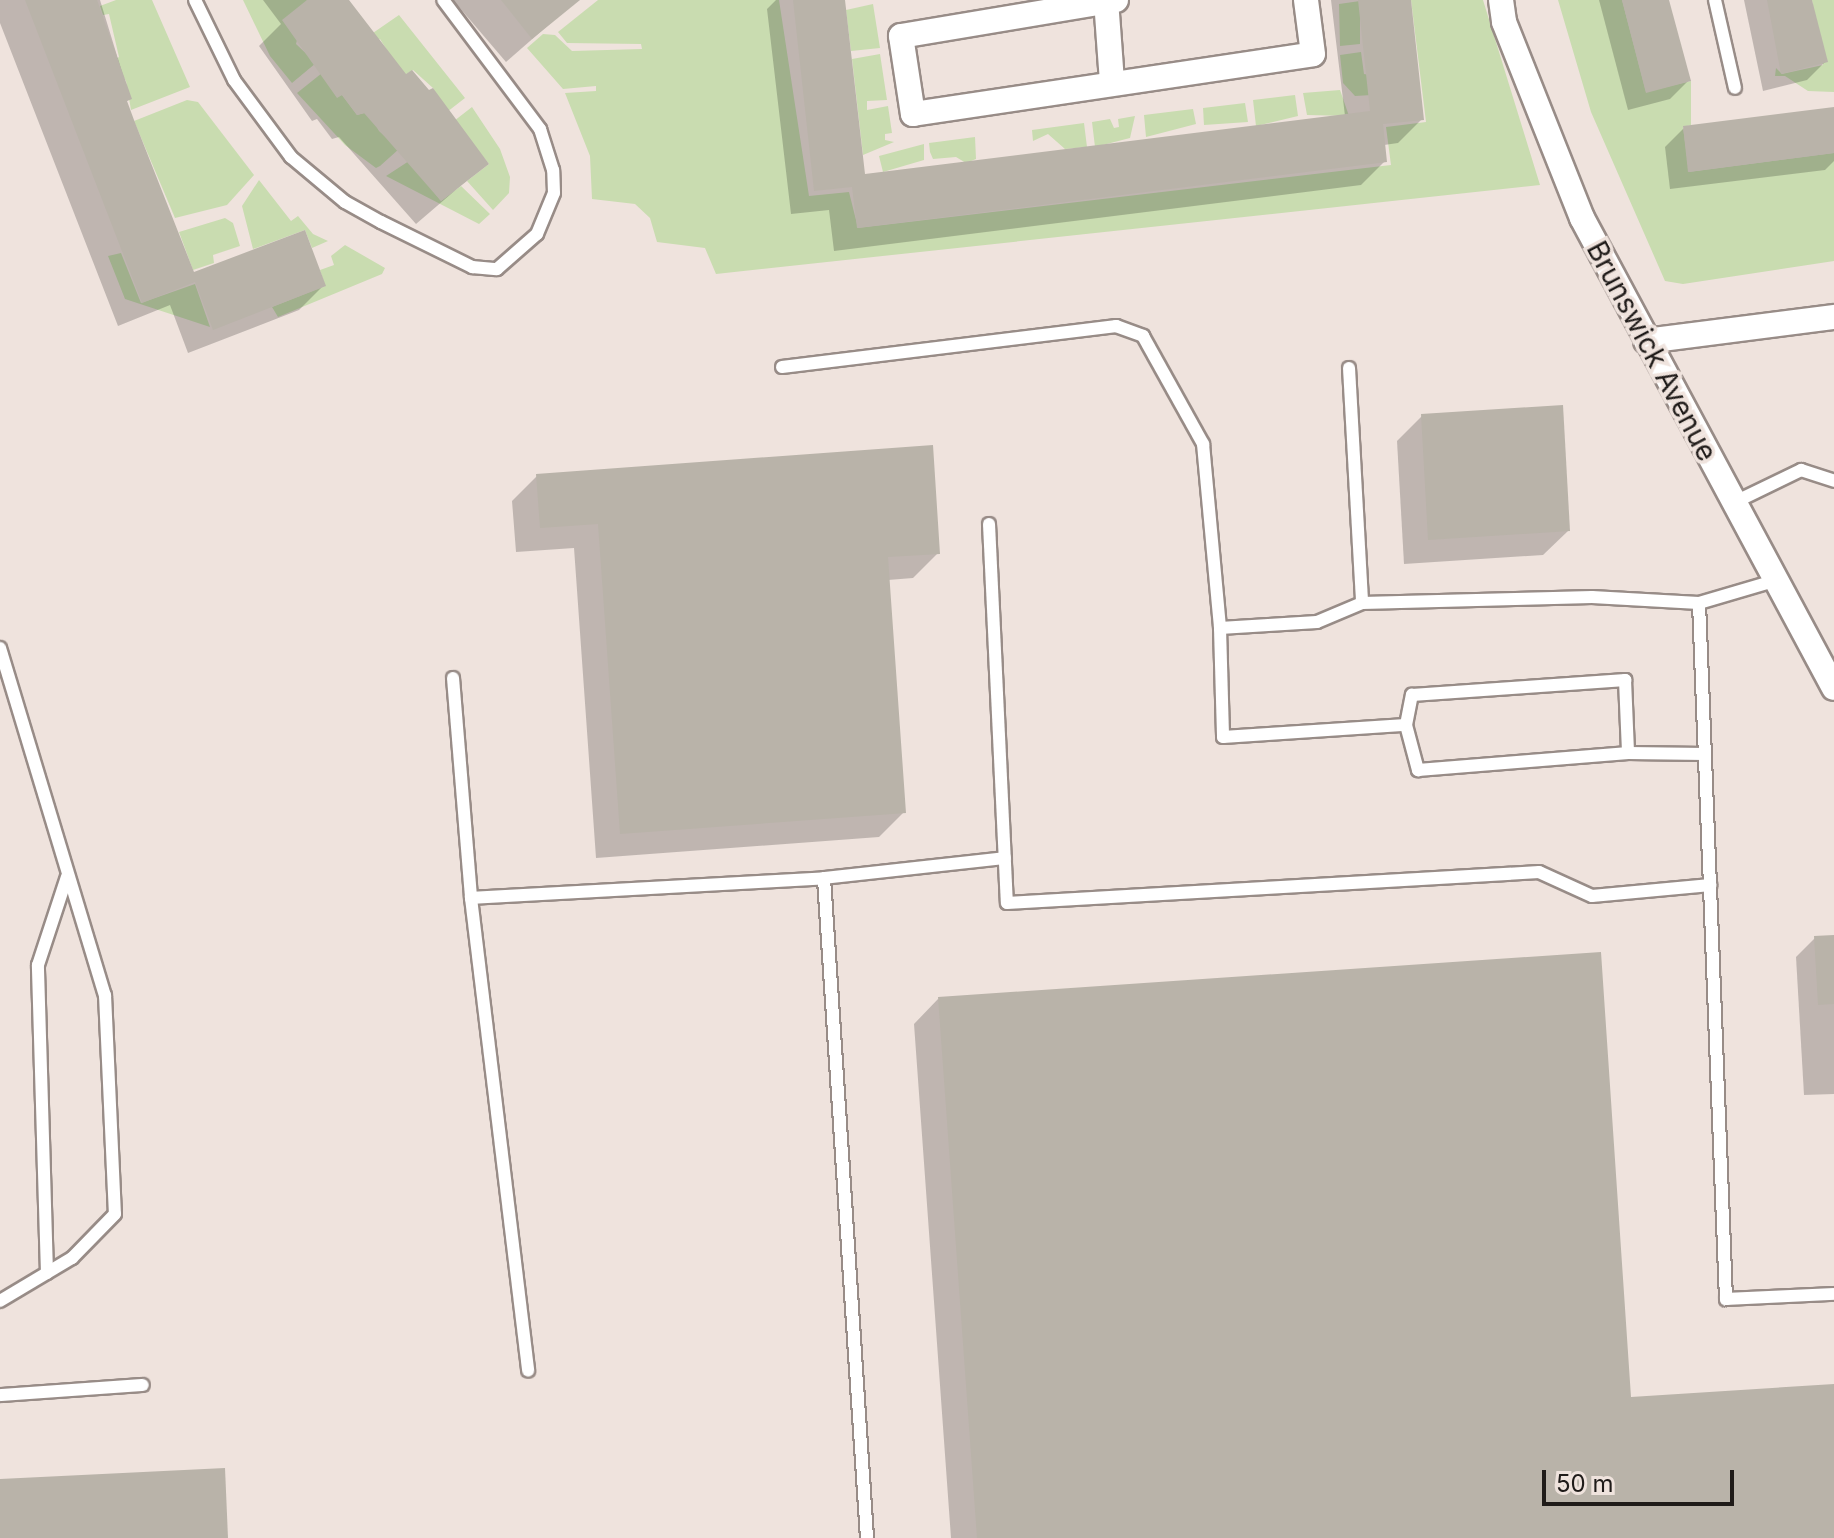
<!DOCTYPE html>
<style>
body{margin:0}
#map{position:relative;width:1834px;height:1538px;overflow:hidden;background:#efe3dd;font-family:Inter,sans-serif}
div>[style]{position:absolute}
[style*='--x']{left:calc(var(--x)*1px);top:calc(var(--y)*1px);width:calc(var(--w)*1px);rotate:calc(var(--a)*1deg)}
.green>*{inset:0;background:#c9dcb0}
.shadow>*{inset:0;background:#0003}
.building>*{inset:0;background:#b9b3a9}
.roads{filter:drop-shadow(2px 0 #988c87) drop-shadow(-2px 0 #988c87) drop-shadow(0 2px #988c87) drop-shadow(0 -2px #988c87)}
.lane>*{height:12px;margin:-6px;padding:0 6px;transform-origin:6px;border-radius:6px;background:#fff}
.street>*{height:24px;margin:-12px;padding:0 12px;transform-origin:12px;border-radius:12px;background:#fff}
span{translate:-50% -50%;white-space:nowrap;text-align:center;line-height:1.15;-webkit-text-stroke:7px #efe3dd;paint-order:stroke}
.street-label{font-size:28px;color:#1f1b19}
.scale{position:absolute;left:1542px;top:1470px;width:192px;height:36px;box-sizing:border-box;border:4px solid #1f1b19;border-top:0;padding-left:10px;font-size:24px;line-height:28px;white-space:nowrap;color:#1f1b19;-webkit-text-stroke:6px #efe3dd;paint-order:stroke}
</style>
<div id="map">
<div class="green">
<div style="clip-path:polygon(116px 0,152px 0,190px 87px,131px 110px,126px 81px,113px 61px,119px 57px,109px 14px,103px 15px,100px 6px)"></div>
<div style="clip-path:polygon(243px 0,307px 0,296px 44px,316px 63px,292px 83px,270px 56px)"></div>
<div style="clip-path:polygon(598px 0,779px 0,809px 196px,849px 192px,858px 228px,1391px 165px,1386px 127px,1426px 122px,1411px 0,1483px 0,1540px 185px,716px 274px,705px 248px,657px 242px,650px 218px,635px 204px,592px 199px,590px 156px,565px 93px,596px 91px,596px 86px,563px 89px,527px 48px,543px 34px,555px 35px,572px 51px,642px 49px,641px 44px,567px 43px,558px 32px)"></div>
<div style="clip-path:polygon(1558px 0,1622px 0,1646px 92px,1691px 81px,1691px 125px,1683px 127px,1689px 172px,1834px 153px,1834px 261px,1683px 284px,1665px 281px,1591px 112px)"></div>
<div style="clip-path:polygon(1812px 0,1834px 0,1834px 92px,1808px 91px,1785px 76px,1775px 76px,1776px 68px,1782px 74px,1823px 65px)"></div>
<div style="clip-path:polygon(1360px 1px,1360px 44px,1340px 46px,1339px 4px)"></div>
<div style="clip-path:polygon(873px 4px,880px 48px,851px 51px,846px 10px)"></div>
<div style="clip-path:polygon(399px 15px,465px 98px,447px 112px,433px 88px,413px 70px,403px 76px,380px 39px,375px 42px,370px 35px)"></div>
<div style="clip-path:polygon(1361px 52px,1364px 74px,1370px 75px,1372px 95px,1355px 96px,1343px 83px,1340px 55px)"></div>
<div style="clip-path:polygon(880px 54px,887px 100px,867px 101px,867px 110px,888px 106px,892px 133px,885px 134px,885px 140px,894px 142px,863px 155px,852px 59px)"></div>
<div style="clip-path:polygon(322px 73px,337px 97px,342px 95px,357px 115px,369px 112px,379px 131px,399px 149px,380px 166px,376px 168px,345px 145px,297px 93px)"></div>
<div style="clip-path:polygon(1340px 90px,1349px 116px,1307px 115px,1303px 93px)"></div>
<div style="clip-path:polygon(1295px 95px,1298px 116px,1256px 126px,1253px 100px)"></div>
<div style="clip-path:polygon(187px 100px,198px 102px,254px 175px,227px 205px,175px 218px,134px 121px)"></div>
<div style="clip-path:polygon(1245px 103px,1248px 122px,1204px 125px,1203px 108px)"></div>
<div style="clip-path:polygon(472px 107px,500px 149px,510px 177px,509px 193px,493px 210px,467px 181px,489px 164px,454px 121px)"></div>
<div style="clip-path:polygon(1193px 109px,1196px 124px,1146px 137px,1144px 115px)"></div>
<div style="clip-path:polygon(1135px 116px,1130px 138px,1095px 147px,1092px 122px,1110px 119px,1114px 128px,1119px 127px,1118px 119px)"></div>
<div style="clip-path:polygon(1084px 123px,1087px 147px,1065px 149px,1048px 134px,1033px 141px,1032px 130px)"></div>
<div style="clip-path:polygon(975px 137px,976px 159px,966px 163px,956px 157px,933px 159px,930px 152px,929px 143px)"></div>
<div style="clip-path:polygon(924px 144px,924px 160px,883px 172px,879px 156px)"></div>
<div style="clip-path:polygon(409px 161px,441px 201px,461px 186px,490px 214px,479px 224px,386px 176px)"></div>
<div style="clip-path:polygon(259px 180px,291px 221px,298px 216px,313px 234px,328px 241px,312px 248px,305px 230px,253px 249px,242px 206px)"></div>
<div style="clip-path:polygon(225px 218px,233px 223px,240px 246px,213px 255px,214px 263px,193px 270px,179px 232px)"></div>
<div style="clip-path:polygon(345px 245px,385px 268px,382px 274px,278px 317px,272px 307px,325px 286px,320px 270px,334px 265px,331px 256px)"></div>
<div style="clip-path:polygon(121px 253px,141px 303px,195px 284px,210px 327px,125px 299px,108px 256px)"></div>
</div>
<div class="shadow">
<div style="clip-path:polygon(0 0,100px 0,130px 98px,126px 102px,192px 274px,324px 285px,299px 310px,188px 353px,170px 305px,118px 326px,0 23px)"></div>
<div style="clip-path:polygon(263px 0,347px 0,405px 77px,486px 164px,416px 224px,339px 137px,332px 139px,317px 119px,312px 121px,259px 46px,281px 24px)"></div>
<div style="clip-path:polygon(453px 0,577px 0,506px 62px)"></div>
<div style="clip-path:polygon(776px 0,843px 0,863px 176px,1345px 116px,1331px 0,1409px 0,1422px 119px,1398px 143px,1384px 145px,1385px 161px,1361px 185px,834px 251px,829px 210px,791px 214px,767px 9px)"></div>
<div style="clip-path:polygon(1599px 0,1667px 0,1689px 80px,1670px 99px,1628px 110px)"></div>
<div style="clip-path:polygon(1744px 0,1810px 0,1825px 62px,1807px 80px,1763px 91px)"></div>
<div style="clip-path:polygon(1834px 109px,1834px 161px,1825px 170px,1670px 189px,1665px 147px,1684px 128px)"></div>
<div style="clip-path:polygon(1422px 416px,1568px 531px,1543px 555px,1404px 564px,1397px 441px)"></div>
<div style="clip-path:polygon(537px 476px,938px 553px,913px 578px,888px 580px,904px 812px,879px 837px,596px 858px,574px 548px,516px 552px,512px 501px)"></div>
<div style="clip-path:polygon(1834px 937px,1834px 1094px,1804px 1095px,1796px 957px,1815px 938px)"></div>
<div style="clip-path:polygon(938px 999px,1629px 1400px,1834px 1386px,1834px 1538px,951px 1538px,914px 1024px)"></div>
</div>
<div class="building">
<div style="clip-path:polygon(25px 0,97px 0,132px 99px,127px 101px,134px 120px,194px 272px,305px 230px,326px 286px,213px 330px,195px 282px,142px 303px)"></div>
<div style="clip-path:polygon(307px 0,349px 0,406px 74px,412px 70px,429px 90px,433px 88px,489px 164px,441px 201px,364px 113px,357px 115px,342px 95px,337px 98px,282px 20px)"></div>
<div style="clip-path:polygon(501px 0,580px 0,532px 39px)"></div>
<div style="clip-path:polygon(793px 0,845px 0,865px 174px,1370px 111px,1358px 0,1411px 0,1424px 120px,1383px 124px,1387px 162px,857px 228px,852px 187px,814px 191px)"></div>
<div style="clip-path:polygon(1622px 0,1669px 0,1691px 81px,1646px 93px)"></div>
<div style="clip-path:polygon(1767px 0,1812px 0,1828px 62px,1781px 74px)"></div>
<div style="clip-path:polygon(1834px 107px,1834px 153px,1688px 172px,1683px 126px)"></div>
<div style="clip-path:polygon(1563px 405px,1570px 531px,1428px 540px,1421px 414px)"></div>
<div style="clip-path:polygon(933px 445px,940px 554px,888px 557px,906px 813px,620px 834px,598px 524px,540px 528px,536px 474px)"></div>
<div style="clip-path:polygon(1834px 935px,1834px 1004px,1818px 1005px,1814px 936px)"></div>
<div style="clip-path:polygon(1601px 952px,1631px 1397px,1834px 1384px,1834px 1538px,977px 1538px,938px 997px)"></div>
<div style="clip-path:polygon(225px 1468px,228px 1538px,0 1538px,0 1479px)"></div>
</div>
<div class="roads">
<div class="lane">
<div style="--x:195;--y:0;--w:89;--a:64"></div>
<div style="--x:234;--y:80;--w:96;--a:53.5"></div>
<div style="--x:291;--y:157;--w:70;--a:39.8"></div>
<div style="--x:345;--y:202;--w:41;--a:29.1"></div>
<div style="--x:381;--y:222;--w:102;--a:26.3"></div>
<div style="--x:472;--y:267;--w:25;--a:5"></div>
<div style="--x:497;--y:269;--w:53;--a:-41.2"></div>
<div style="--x:537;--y:234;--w:44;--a:-67.5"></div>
<div style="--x:554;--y:193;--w:23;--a:-92"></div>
<div style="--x:553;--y:170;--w:43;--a:-107.6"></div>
<div style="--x:540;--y:129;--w:161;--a:-126.9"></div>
<div style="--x:1715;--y:0;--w:90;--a:77.2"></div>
<div style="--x:782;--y:367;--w:337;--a:-7"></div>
<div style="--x:1116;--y:326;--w:29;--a:20"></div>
<div style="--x:1143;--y:336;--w:124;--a:60.9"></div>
<div style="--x:1203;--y:444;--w:185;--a:84.7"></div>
<div style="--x:1220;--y:628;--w:97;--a:-3.5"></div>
<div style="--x:1317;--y:622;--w:49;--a:-22.9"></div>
<div style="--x:1349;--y:368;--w:235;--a:86.8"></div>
<div style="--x:1362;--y:603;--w:230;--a:-1.5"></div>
<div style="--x:1592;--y:597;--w:107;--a:3.2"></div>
<div style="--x:1699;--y:603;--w:78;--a:-16.3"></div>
<div style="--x:1733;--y:503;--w:76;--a:-25.9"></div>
<div style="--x:1801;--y:470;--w:35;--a:18"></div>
<div style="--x:989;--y:524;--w:379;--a:87.3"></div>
<div style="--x:1007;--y:903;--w:533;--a:-3.33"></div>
<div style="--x:1539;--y:872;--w:58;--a:24.4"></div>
<div style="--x:1592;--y:896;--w:119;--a:-5.3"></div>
<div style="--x:1699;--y:603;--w:697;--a:87.78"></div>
<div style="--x:1726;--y:1299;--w:108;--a:-2.7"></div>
<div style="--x:1220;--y:628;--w:109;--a:88.4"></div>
<div style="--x:1223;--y:737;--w:183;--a:-3.8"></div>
<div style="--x:1406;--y:725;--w:47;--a:75.1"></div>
<div style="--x:1418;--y:770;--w:211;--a:-4.6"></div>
<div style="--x:1628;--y:753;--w:77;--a:0.7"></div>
<div style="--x:0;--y:648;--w:363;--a:73.2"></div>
<div style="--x:105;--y:995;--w:219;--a:87.4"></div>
<div style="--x:115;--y:1214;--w:62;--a:134.3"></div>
<div style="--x:72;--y:1258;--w:84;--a:149.2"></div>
<div style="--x:453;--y:678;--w:221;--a:85.3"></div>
<div style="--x:471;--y:898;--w:354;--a:-3.2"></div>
<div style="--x:1406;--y:725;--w:31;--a:-79"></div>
<div style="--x:1412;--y:695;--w:214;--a:-4"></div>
<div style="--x:1625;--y:680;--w:73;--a:87.6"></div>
<div style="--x:471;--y:898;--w:476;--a:83.1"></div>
<div style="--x:47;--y:1273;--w:308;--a:-91.7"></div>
<div style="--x:38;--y:965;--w:93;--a:-71.8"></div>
<div style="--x:0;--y:1395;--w:143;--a:-4"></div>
<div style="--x:867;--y:1538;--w:661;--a:-93.73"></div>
<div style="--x:824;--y:878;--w:182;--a:-6.3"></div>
</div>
<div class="street">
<div style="--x:1106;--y:0;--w:82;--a:85.8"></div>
<div style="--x:1116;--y:0;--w:218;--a:170.5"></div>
<div style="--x:901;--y:36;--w:79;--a:81.3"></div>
<div style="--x:913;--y:114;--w:404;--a:-8.5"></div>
<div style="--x:1313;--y:54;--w:54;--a:-97.4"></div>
<div style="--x:1501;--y:0;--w:22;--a:82"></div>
<div style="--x:1504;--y:22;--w:211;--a:68.3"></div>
<div style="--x:1582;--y:218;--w:533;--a:61.8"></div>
<div style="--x:1646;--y:341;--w:190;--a:-7.3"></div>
</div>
</div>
<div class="street-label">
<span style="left:1652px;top:351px;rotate:62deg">Brunswick Avenue</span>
</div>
<div class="scale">50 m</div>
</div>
